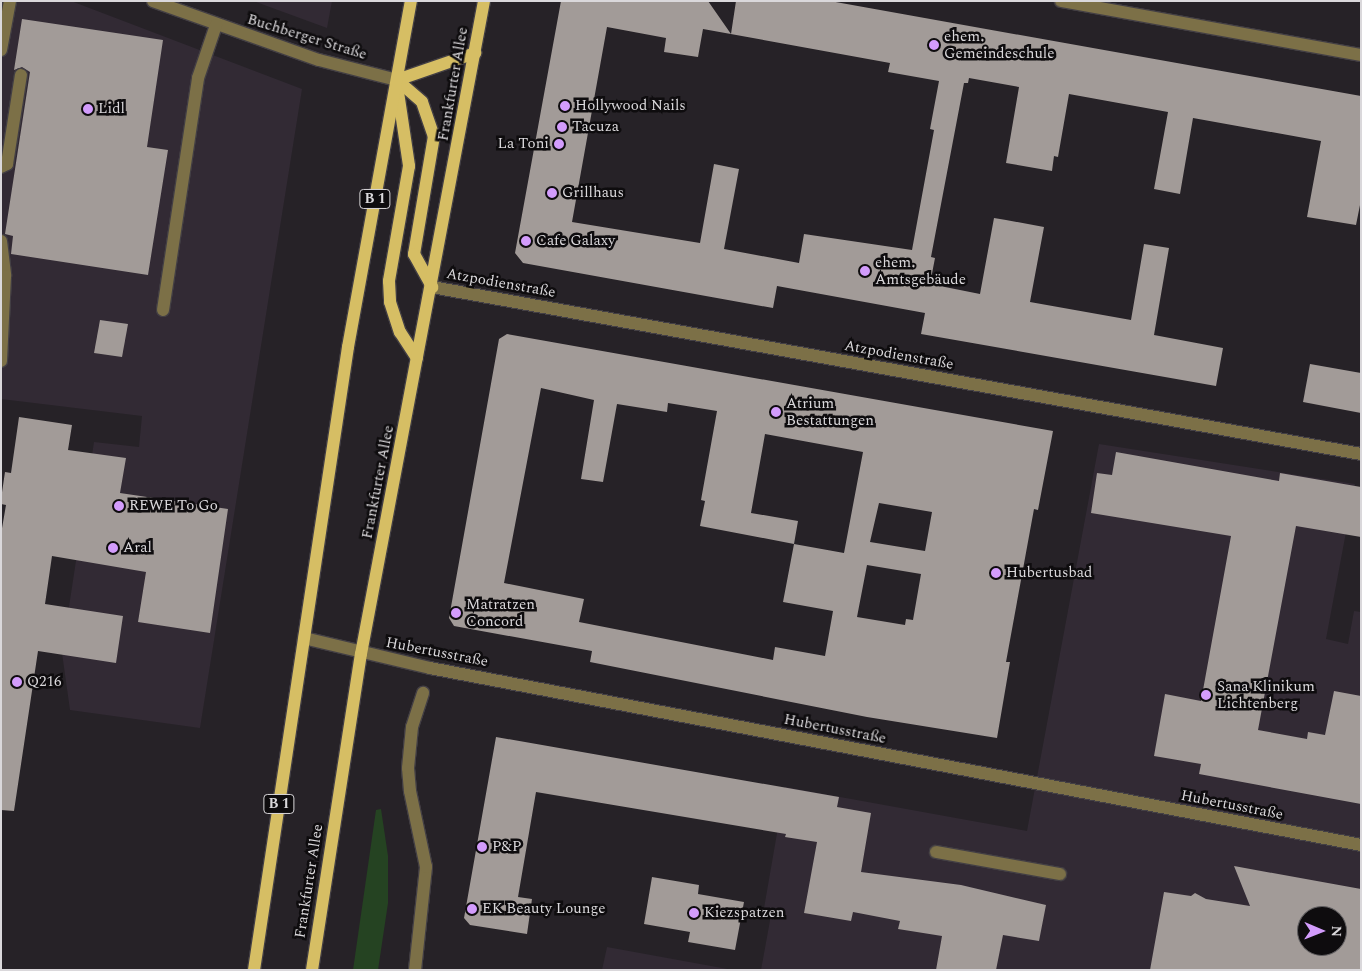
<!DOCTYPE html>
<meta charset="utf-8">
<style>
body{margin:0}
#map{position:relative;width:1362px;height:971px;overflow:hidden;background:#262227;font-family:Spectral,serif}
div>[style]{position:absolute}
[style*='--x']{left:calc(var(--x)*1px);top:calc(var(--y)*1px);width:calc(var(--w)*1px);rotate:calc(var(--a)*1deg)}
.built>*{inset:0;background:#322a34}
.green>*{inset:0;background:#254322}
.building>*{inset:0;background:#a29b98}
.roads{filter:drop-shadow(1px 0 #433f44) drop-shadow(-1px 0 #433f44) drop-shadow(0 1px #433f44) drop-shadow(0 -1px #433f44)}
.minor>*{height:12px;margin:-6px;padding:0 6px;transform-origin:6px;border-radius:6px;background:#7c7047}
.major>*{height:12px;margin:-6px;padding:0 6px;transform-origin:6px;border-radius:6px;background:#d6be64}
.dots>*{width:14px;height:14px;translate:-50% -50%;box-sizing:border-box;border:2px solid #0e0c0e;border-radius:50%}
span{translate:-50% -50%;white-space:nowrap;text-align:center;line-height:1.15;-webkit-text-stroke:5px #0e0c0e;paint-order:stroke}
.shield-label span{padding:1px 4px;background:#0e0c0e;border:1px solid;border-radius:4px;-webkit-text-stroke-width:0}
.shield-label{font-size:14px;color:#dad8db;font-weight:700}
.poi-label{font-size:15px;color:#dad8db}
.left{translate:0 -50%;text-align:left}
.right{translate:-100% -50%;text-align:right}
.street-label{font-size:15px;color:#dad8db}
.frame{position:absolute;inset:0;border:2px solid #dad8db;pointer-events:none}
.north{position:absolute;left:1297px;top:906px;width:50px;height:50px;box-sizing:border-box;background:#0e0c0e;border:1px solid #605e60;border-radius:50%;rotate:91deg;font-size:14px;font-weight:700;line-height:20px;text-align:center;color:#dad8db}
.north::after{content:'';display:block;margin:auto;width:18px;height:22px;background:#d39cfc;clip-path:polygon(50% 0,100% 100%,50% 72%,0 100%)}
</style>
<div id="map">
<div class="built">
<div style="clip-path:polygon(1px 1px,71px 1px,302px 89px,200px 728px,70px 710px,62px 653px,94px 442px,139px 447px,142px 416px,1px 399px)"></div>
<div style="clip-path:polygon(253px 1px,332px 1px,327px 28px)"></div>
<div style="clip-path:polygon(evenodd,1099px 444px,1355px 484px,1326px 639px,1348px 644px,1354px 611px,1361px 612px,1361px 970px,761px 970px,771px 915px,763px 914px,785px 787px,1027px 831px,1099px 444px,1307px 916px,1337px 916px,1337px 946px,1307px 946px,1307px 916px)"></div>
<div style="clip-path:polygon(607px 947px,733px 970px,602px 970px)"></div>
</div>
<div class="green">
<div style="clip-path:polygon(381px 809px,388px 856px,388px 903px,378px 970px,353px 970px,376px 810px)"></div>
</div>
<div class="building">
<div style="clip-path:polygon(evenodd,561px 1px,708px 1px,731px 34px,736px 1px,830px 1px,1361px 96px,1361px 200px,1356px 225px,1307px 217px,1321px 141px,1193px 118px,1180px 194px,1154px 189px,1168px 112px,1069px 94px,1058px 157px,1054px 156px,1052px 171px,1006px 163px,1019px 87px,969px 78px,968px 83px,964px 83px,931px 257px,935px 258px,930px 284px,980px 294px,994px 218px,1006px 220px,1044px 227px,1030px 302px,1131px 320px,1144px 244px,1169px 248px,1154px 335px,1223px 348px,1216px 386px,921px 334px,925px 313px,777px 286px,773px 308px,523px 263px,515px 253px,561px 1px,607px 27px,666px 38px,664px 52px,698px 57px,703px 29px,890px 63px,888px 72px,939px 81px,930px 129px,934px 130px,912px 250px,804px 234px,799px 263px,724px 249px,739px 169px,714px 164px,700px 243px,572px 222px,607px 27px)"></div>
<div style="clip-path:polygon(22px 19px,163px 40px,147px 147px,168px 150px,148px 275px,11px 254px,13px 236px,5px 234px,30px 72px,22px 67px,14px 70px)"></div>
<div style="clip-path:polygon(100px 320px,128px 324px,122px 357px,94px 353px)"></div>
<div style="clip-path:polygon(evenodd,507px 334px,1053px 431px,1038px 510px,1034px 509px,1006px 662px,1010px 662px,997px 738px,867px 717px,590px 662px,592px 651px,454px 626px,449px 618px,499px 339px,507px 334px,541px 388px,594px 400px,581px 479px,603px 482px,617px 404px,667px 412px,668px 403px,717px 411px,701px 500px,705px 501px,700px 526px,794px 544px,783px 602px,833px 611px,825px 656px,775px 647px,773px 660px,579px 622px,584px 599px,504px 583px,541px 388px,507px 334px,765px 434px,863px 452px,844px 553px,794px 544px,798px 521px,751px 513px,765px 434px,507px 334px,879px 503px,932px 512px,925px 551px,870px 542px,879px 503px,507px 334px,867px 565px,921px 574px,913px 620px,906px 619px,905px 625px,857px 617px,867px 565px)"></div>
<div style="clip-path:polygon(1310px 364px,1361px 373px,1361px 413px,1303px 402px)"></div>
<div style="clip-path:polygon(19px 417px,72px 425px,68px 450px,126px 458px,120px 493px,228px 509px,210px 633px,138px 622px,146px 572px,52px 556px,45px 604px,123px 616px,116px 663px,38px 651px,14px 811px,1px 810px,1px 534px,6px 505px,1px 504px,1px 499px,5px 472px,11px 473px)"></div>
<div style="clip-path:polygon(1116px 452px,1279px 481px,1280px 473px,1361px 487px,1361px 537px,1296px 526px,1258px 730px,1307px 739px,1308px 732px,1325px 735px,1334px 691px,1361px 696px,1361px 804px,1199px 774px,1201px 764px,1154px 756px,1165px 694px,1201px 701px,1231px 536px,1091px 513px,1097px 473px,1112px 475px)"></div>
<div style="clip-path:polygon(496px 737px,839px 797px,837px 807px,871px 813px,861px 872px,961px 885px,1046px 905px,1039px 941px,1003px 935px,996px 970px,936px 970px,942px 936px,898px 929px,900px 921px,853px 912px,851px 921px,804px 913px,817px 842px,785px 837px,786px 834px,536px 792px,518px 897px,532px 899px,527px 934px,470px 925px,464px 918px)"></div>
<div style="clip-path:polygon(evenodd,1234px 866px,1361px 889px,1361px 970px,1150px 970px,1164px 892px,1191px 896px,1195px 893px,1206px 899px,1250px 906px,1234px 866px,1307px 916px,1337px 916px,1337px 946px,1307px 946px,1307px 916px)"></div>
<div style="clip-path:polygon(652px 877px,699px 885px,698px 894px,744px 902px,735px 950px,688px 942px,690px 932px,644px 924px)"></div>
</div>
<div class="roads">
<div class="minor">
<div style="--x:153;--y:1;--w:176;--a:19.6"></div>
<div style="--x:319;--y:60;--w:81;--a:14.4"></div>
<div style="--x:1061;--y:1;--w:305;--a:10.2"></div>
<div style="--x:1;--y:50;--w:50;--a:-79.6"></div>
<div style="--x:1;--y:167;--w:7;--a:-27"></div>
<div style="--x:7;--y:164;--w:90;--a:-81.1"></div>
<div style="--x:1;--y:241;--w:35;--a:83"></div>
<div style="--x:5;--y:276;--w:85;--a:92.7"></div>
<div style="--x:432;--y:287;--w:944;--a:10.19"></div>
<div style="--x:163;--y:310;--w:235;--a:-81.4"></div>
<div style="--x:198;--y:78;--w:56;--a:-71.2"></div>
<div style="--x:304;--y:638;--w:130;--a:13.4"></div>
<div style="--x:430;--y:668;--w:948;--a:10.76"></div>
<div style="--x:936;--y:852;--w:126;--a:10.1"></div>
<div style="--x:415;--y:970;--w:104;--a:-83.9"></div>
<div style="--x:426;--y:867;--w:78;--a:-101.9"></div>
<div style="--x:410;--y:791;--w:23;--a:-95"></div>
<div style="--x:408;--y:768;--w:41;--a:-84.4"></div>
<div style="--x:412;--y:727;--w:36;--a:-72"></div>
</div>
<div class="major">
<div style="--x:397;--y:80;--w:33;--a:41"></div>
<div style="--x:422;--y:102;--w:36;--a:71"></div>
<div style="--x:434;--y:136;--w:120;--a:99.6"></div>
<div style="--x:414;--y:254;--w:38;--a:61"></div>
<div style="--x:397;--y:80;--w:83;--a:-19.1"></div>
<div style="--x:398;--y:92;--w:75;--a:81.5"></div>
<div style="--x:409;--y:166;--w:117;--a:99.9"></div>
<div style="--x:389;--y:281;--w:21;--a:87"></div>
<div style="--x:390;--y:302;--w:32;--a:72"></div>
<div style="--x:400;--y:332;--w:31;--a:57"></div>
<div style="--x:254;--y:970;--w:630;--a:-81.42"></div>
<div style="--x:348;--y:347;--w:352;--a:-79.7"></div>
<div style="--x:312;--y:970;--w:320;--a:-81.2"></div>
<div style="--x:361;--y:654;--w:664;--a:-79.33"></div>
</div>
</div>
<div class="dots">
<div style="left:934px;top:45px;background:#d39cfc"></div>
<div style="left:565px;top:106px;background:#d39cfc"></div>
<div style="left:88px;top:109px;background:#d39cfc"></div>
<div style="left:562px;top:127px;background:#d39cfc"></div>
<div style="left:559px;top:144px;background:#d39cfc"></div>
<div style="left:552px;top:193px;background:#d39cfc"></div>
<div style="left:526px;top:241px;background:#d39cfc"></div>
<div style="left:865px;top:271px;background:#d39cfc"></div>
<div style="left:776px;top:412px;background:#d39cfc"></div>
<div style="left:119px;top:506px;background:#d39cfc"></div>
<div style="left:113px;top:548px;background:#d39cfc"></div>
<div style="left:996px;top:573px;background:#d39cfc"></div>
<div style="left:456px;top:613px;background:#d39cfc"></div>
<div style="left:17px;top:682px;background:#d39cfc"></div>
<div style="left:1206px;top:695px;background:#d39cfc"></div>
<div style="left:482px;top:847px;background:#d39cfc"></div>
<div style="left:472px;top:909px;background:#d39cfc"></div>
<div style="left:694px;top:913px;background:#d39cfc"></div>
</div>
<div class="shield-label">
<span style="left:375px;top:199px">B 1</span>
<span style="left:279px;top:804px">B 1</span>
</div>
<div class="poi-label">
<span class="left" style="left:944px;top:45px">ehem.<br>Gemeindeschule</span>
<span class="left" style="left:575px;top:106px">Hollywood Nails</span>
<span class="left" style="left:98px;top:109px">Lidl</span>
<span class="left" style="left:572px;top:127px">Tacuza</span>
<span class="right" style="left:549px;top:144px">La Toni</span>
<span class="left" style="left:562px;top:193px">Grillhaus</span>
<span class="left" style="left:536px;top:241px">Cafe Galaxy</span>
<span class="left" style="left:875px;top:271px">ehem.<br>Amtsgebäude</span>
<span class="left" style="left:786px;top:412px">Atrium<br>Bestattungen</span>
<span class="left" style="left:129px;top:506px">REWE To Go</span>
<span class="left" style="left:123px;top:548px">Aral</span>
<span class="left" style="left:1006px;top:573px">Hubertusbad</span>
<span class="left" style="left:466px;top:613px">Matratzen<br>Concord</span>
<span class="left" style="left:27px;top:682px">Q216</span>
<span class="left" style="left:1217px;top:695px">Sana Klinikum<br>Lichtenberg</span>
<span class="left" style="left:492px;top:847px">P&amp;P</span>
<span class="left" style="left:482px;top:909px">EK Beauty Lounge</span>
<span class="left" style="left:704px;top:913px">Kiezspatzen</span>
</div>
<div class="street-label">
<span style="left:307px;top:37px;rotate:17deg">Buchberger Straße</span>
<span style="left:453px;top:84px;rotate:-80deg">Frankfurter Allee</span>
<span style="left:501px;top:283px;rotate:10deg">Atzpodienstraße</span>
<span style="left:899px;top:355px;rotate:10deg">Atzpodienstraße</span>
<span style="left:378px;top:482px;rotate:-79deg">Frankfurter Allee</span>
<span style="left:437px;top:652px;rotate:11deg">Hubertusstraße</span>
<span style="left:835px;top:729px;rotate:11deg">Hubertusstraße</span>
<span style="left:1232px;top:805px;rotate:11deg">Hubertusstraße</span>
<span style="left:309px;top:881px;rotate:-81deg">Frankfurter Allee</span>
</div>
<div class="frame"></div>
<div class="north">N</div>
</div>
